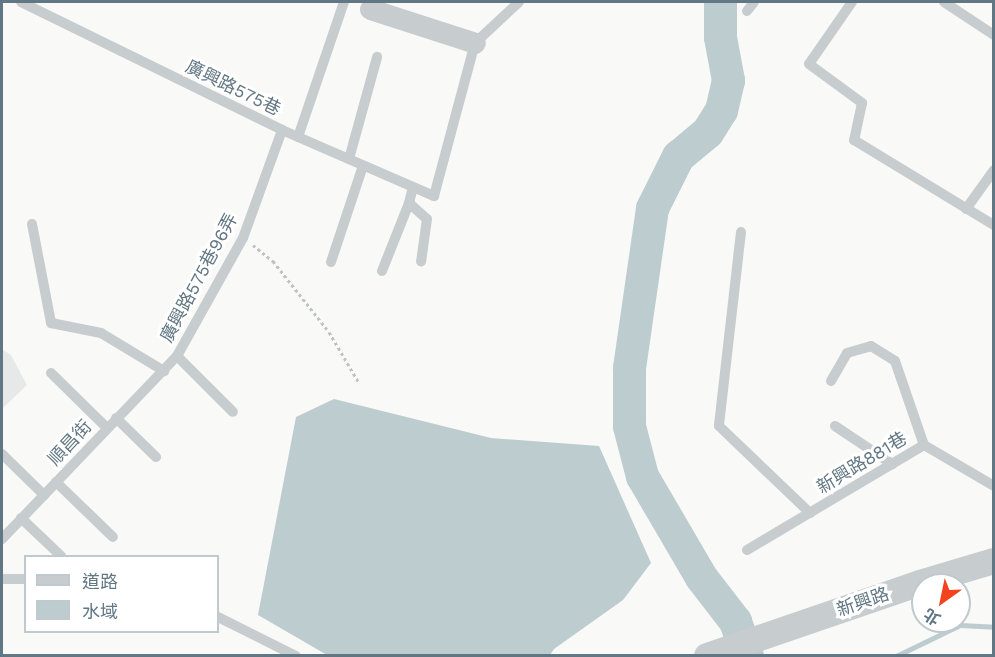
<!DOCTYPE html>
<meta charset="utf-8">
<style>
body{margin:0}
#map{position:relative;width:995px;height:657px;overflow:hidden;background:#f9f9f7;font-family:"Work Sans","Noto Sans TC",sans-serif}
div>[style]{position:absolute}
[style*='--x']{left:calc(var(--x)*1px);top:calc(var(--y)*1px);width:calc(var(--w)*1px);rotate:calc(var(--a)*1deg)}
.built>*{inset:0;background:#e7e9e8}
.water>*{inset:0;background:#bdcccf}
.stream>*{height:5px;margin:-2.5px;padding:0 2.5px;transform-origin:2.5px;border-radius:2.5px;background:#bdcccf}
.river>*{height:33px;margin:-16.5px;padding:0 16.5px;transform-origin:16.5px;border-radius:16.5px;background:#bdcccf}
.path>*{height:3px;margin-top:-1.5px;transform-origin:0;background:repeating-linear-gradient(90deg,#c0c3c5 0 3px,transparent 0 6px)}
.service>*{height:10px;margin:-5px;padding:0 5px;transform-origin:5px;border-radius:5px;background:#c7cccf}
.minor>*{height:21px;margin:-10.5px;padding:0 10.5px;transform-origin:10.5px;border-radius:10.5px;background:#c7cccf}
.tertiary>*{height:26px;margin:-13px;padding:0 13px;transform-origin:13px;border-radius:13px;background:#c7cccf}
span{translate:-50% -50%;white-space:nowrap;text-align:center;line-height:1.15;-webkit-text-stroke:6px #fff;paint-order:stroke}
.street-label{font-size:18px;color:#627784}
.frame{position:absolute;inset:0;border:3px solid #627784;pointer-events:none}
.legend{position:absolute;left:24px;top:555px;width:195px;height:78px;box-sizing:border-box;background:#fff;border:2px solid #c0c9ce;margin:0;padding:8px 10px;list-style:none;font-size:18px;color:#627784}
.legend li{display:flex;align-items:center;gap:12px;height:30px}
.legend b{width:30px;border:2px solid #c0c9ce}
.north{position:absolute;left:911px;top:573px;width:60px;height:60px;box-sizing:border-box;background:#fff;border:2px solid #c0c9ce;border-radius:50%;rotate:213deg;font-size:16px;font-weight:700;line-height:24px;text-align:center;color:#627784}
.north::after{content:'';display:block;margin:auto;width:21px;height:27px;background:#f2431e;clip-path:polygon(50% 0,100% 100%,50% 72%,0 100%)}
</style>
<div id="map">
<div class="built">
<div style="clip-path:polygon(2px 349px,11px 355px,27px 385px,2px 409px)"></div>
</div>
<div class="water">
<div style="clip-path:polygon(334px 399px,491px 438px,599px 446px,651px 563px,623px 600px,554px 649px,550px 655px,327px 655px,258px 615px,296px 417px)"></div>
</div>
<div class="stream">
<div style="--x:896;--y:656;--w:71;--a:-25.8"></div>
<div style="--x:960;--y:625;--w:34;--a:3"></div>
</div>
<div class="river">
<div style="--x:720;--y:2;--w:35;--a:90"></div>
<div style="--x:720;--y:37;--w:44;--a:79.5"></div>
<div style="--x:728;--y:80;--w:31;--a:103"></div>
<div style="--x:721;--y:110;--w:26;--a:122"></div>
<div style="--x:707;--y:132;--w:38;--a:140"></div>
<div style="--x:678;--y:156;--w:58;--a:116.6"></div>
<div style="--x:652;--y:208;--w:162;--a:98.2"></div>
<div style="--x:629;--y:368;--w:58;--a:90"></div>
<div style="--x:629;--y:426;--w:52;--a:75.4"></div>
<div style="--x:642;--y:476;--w:117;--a:59.7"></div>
<div style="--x:701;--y:577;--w:56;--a:52.3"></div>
<div style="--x:735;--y:621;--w:37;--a:71"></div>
</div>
<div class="path">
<div style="--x:253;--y:245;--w:26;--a:39"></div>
<div style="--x:273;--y:261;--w:90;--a:51.7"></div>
<div style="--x:329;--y:332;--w:59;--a:59.5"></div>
</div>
<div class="service">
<div style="--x:21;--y:2;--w:291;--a:26.1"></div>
<div style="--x:282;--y:130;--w:166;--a:23.5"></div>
<div style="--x:434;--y:196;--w:158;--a:-75"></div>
<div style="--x:475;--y:43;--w:60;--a:-43"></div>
<div style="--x:852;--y:2;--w:75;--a:124.7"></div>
<div style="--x:809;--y:64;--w:66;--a:36.3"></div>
<div style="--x:862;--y:103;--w:38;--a:102"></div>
<div style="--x:854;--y:140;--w:164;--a:31.3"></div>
<div style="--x:944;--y:2;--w:60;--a:33.4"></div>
<div style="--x:747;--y:11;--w:11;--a:-52"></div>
<div style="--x:298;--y:137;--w:143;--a:-71.2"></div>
<div style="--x:349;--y:159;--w:106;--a:-74.6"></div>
<div style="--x:413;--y:187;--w:16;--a:104"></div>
<div style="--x:409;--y:203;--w:24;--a:42"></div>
<div style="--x:427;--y:219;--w:43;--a:97.9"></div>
<div style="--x:966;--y:209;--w:48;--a:-54.3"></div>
<div style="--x:32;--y:224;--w:101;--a:79.1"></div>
<div style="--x:51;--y:323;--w:51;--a:11.3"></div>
<div style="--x:101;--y:333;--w:74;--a:31.1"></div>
<div style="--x:741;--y:232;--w:195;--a:96.5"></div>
<div style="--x:719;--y:426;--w:126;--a:43.7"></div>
<div style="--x:331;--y:262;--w:101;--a:-71.6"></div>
<div style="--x:382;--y:271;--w:73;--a:-68.3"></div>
<div style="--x:177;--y:356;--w:79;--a:45"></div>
<div style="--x:51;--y:373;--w:78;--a:44.5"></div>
<div style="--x:831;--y:381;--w:32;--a:-60"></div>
<div style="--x:847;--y:353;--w:25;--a:-16"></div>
<div style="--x:871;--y:346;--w:28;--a:32"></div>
<div style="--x:895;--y:361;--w:89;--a:71"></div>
<div style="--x:116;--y:418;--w:56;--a:44.3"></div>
<div style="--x:835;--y:426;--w:69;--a:33.7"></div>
<div style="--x:2;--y:454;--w:59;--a:44.3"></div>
<div style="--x:56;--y:482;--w:79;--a:44"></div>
<div style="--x:21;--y:518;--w:55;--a:43.5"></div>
<div style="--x:2;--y:539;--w:253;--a:-46.3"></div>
<div style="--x:177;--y:356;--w:135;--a:-60.8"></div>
<div style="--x:243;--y:238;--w:115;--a:-70.1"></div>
<div style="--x:747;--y:550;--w:206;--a:-30.7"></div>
<div style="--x:924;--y:445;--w:81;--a:30.4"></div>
<div style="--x:2;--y:579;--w:24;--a:0"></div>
<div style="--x:218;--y:617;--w:87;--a:26.6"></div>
</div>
<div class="minor">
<div style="--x:370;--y:9;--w:110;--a:17.9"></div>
</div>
<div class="tertiary">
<div style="--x:707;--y:656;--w:225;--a:-18.9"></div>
<div style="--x:920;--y:583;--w:77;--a:-16.6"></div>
</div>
<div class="street-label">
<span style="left:233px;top:88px;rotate:26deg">廣興路575巷</span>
<span style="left:199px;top:278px;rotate:-62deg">廣興路575巷96弄</span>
<span style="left:70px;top:443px;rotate:-47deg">順昌街</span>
<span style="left:862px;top:463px;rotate:-31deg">新興路881巷</span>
<span style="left:863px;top:602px;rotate:-19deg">新興路</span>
</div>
<div class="frame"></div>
<ul class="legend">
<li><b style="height:8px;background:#c7cccf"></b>道路</li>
<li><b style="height:16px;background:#bdcccf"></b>水域</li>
</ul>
<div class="north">北</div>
</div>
